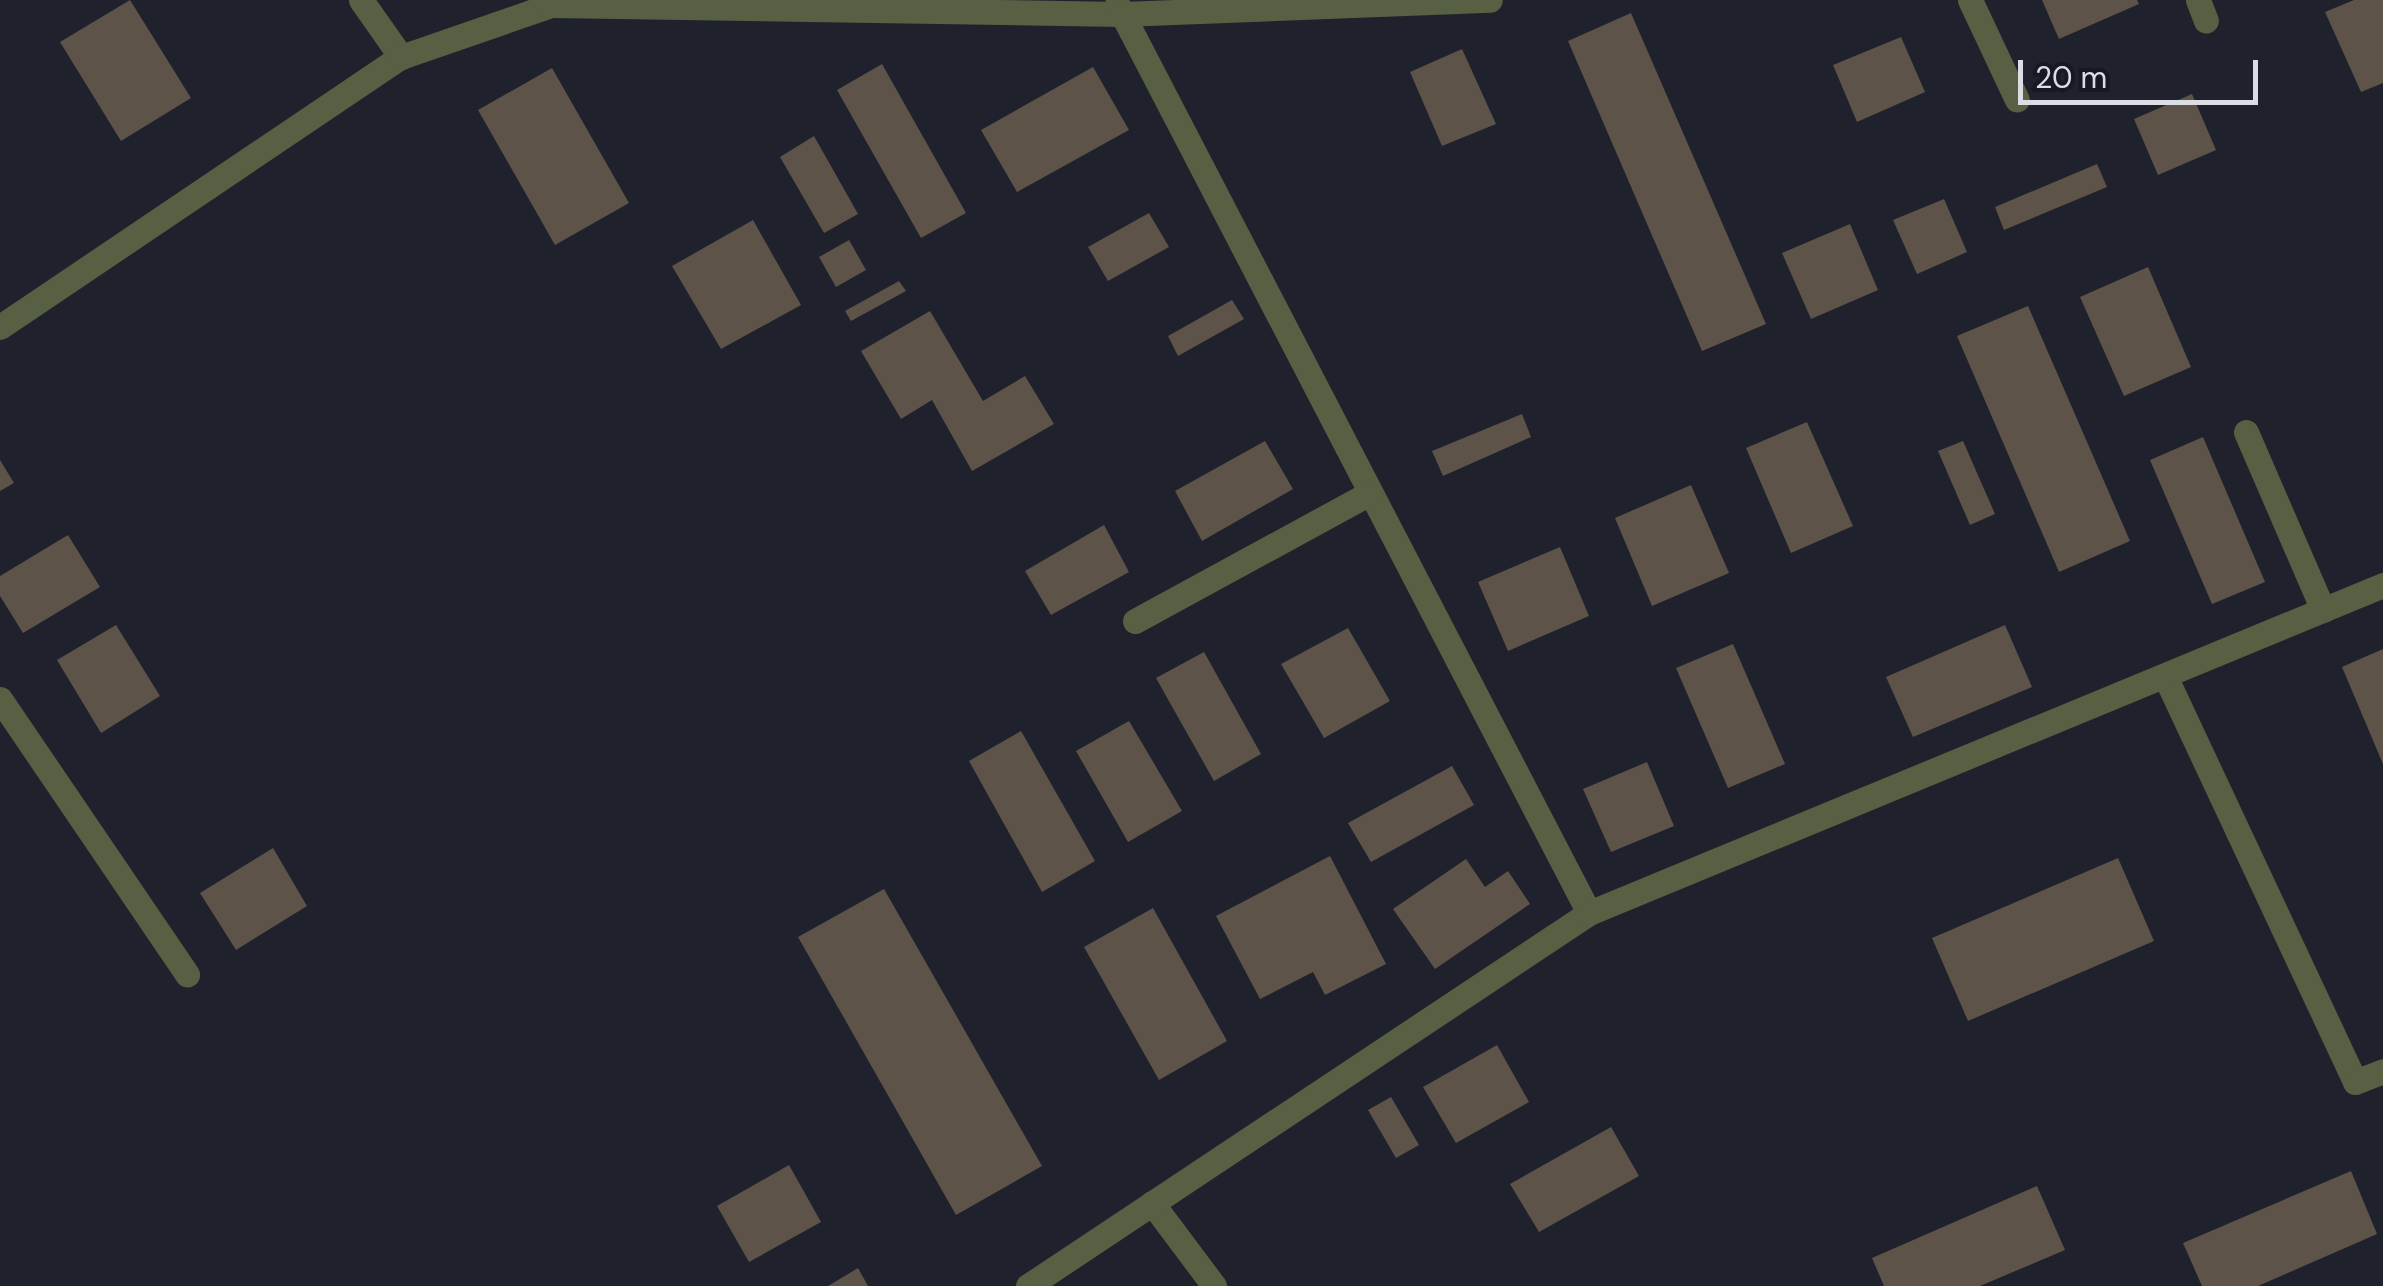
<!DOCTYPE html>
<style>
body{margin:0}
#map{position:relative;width:2383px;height:1286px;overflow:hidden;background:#1f222d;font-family:"DM Sans",sans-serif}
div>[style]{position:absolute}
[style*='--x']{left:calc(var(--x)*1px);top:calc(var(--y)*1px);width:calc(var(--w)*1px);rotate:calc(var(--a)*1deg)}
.building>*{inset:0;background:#5d5348}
.minor>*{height:25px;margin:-12.5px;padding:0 12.5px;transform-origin:12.5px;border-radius:12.5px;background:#576042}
span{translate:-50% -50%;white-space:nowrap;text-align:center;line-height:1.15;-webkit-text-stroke:10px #161823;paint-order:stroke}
.scale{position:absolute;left:2018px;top:60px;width:240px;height:45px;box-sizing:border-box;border:5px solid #dbdde5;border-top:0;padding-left:12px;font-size:30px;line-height:35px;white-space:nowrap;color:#dbdde5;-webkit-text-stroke:8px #161823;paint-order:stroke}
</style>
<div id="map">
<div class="building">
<div style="clip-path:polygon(130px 0,191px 98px,121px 141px,60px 42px)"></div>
<div style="clip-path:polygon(2042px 0,2137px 0,2139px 4px,2059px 39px)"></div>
<div style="clip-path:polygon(2354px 0,2383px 0,2383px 83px,2361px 92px,2325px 12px)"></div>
<div style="clip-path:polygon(1631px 13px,1766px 324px,1702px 351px,1568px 41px)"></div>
<div style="clip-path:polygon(1901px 37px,1925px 92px,1857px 122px,1833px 65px)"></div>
<div style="clip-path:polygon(1462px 49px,1496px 124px,1442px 146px,1410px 72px)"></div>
<div style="clip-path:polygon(882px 64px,966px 213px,921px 238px,837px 90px)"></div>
<div style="clip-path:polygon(1093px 67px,1129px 130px,1017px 192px,981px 130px)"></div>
<div style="clip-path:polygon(552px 68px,629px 203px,555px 245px,478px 110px)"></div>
<div style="clip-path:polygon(2192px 94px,2216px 150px,2158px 175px,2134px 119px)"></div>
<div style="clip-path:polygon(814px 136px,858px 214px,824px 233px,780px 157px)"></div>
<div style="clip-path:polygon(2097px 164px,2107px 187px,2004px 230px,1995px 207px)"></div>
<div style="clip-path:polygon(1944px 199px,1967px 252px,1917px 274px,1893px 220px)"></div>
<div style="clip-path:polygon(1149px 213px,1169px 247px,1108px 281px,1088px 247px)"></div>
<div style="clip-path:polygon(753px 220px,801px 305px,721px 349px,672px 266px)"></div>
<div style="clip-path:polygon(1850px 224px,1878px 290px,1811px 319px,1782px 253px)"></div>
<div style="clip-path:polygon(849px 240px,866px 270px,836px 287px,819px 257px)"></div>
<div style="clip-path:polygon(2148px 267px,2191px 367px,2124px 396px,2080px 297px)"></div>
<div style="clip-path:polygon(899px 281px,906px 291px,851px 321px,845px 311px)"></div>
<div style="clip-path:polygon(1232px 300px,1244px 319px,1178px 356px,1168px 336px)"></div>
<div style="clip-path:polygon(2028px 306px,2130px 541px,2059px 572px,1957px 336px)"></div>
<div style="clip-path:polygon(930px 311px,983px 401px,1025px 376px,1054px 424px,972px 471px,932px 400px,901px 419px,861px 351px)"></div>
<div style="clip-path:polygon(1522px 414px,1531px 437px,1443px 476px,1432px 451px)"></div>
<div style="clip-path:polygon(1807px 422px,1853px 526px,1791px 553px,1746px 448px)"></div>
<div style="clip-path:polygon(2203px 437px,2265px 582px,2212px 604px,2150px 460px)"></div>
<div style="clip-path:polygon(1265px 441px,1293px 489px,1202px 541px,1175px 491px)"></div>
<div style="clip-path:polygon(1963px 441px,1995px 514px,1970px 525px,1938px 451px)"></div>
<div style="clip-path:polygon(0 460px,14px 483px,0 491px)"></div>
<div style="clip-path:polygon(1691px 485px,1729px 573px,1652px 606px,1615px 518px)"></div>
<div style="clip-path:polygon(1104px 525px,1129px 572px,1051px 615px,1025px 571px)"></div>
<div style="clip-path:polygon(68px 535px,100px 587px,23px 633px,0 596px,0 576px)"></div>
<div style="clip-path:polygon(1560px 547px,1589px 616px,1508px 651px,1478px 582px)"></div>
<div style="clip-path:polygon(116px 625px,160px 696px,101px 733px,57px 660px)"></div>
<div style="clip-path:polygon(2005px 625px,2032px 687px,1913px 737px,1886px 677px)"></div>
<div style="clip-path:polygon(1348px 628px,1390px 701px,1324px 738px,1281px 664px)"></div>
<div style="clip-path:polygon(1733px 644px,1785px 764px,1728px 788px,1676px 668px)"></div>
<div style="clip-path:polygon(2383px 649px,2383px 764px,2342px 667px)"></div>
<div style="clip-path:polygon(1204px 652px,1261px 754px,1214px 781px,1156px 678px)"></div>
<div style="clip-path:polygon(1129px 721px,1182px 811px,1128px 842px,1076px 751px)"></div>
<div style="clip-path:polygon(1021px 731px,1095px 861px,1042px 892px,969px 761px)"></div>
<div style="clip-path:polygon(1647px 762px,1674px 826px,1611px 852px,1583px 789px)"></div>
<div style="clip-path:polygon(1452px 766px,1474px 805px,1371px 862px,1348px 823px)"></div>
<div style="clip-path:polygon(273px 848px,307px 906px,236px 950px,200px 893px)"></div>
<div style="clip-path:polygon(1330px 856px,1386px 964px,1325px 995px,1313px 972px,1260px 999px,1216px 916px)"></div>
<div style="clip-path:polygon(2118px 858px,2154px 941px,1968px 1021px,1932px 938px)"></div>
<div style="clip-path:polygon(1466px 859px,1485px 887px,1508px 871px,1530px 904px,1435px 969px,1393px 909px)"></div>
<div style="clip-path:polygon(884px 889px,1042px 1166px,956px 1215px,798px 937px)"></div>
<div style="clip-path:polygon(1153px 908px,1227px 1041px,1159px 1080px,1084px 947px)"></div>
<div style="clip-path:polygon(1497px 1045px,1529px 1102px,1456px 1143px,1423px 1087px)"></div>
<div style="clip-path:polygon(1391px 1097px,1419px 1145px,1396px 1158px,1368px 1110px)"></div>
<div style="clip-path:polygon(1611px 1127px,1639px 1176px,1539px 1232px,1510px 1184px)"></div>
<div style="clip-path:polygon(789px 1165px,821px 1222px,749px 1262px,717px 1206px)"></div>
<div style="clip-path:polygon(2351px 1171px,2377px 1234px,2258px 1286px,2202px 1286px,2183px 1243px)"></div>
<div style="clip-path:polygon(2037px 1186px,2065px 1250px,1980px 1286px,1884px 1286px,1872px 1258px)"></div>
<div style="clip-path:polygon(858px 1268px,868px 1286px,828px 1286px)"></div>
</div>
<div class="minor">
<div style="--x:361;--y:0;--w:70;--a:54.9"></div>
<div style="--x:1970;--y:0;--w:110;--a:64.8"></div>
<div style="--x:2198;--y:0;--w:22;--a:69"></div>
<div style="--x:1117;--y:4;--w:1024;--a:62.56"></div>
<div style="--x:0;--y:327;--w:483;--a:-34"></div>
<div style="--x:401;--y:57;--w:159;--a:-19.1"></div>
<div style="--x:551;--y:5;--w:571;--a:0.9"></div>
<div style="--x:1122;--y:14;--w:368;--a:-2.2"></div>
<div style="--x:2246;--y:432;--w:194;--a:66.6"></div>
<div style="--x:1135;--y:621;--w:268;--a:-28.6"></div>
<div style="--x:2165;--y:676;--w:448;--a:64.9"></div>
<div style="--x:2355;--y:1082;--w:30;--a:-21"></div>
<div style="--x:0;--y:699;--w:333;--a:55.8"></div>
<div style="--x:1152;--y:1203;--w:104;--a:53.2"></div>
<div style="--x:1028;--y:1286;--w:674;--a:-33.62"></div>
<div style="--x:1589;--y:913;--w:859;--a:-22.45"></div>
</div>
<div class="scale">20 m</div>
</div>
